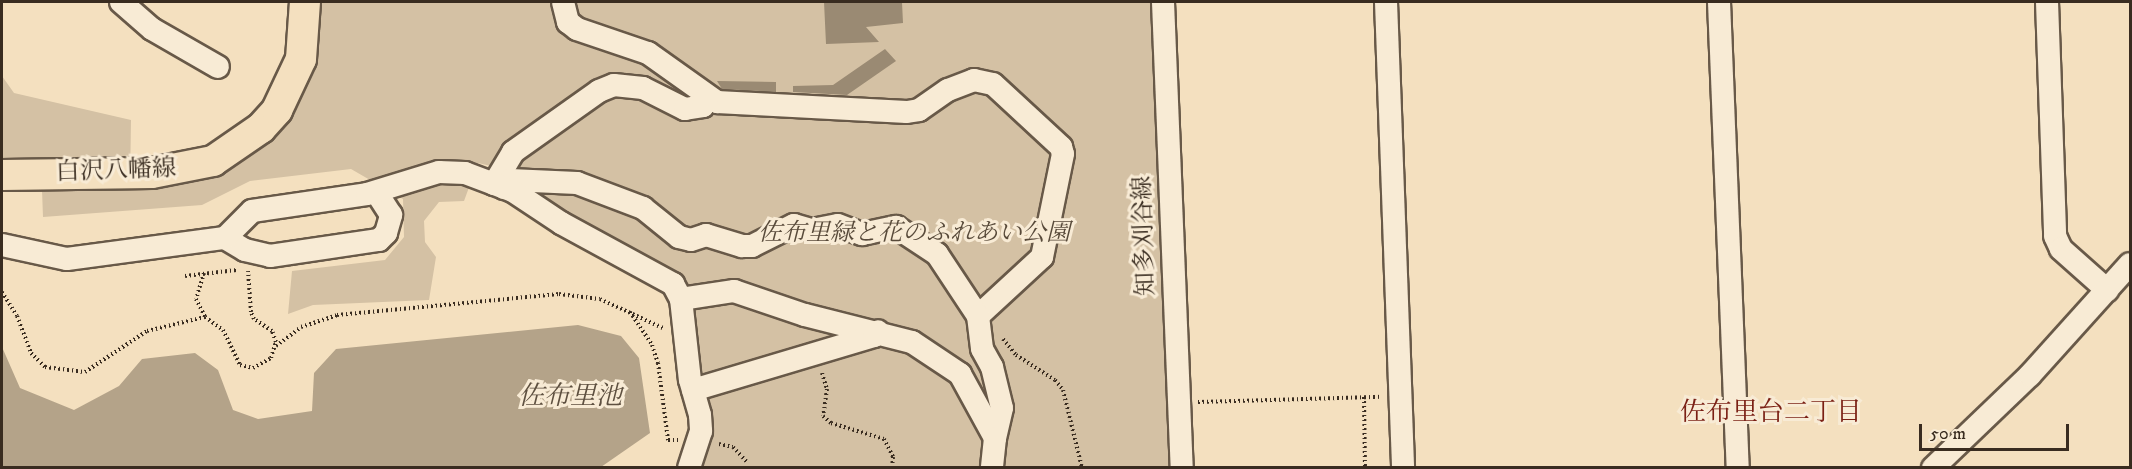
<!DOCTYPE html>
<meta charset="utf-8">
<style>
body{margin:0}
#map{position:relative;width:2132px;height:469px;overflow:hidden;background:#f4e0bf;font-family:"IM FELL DW Pica","Noto Serif JP",serif}
div>[style]{position:absolute}
[style*='--x']{left:calc(var(--x)*1px);top:calc(var(--y)*1px);width:calc(var(--w)*1px);rotate:calc(var(--a)*1deg)}
.green>*{inset:0;background:#d4c1a4}
.water>*{inset:0;background:#b4a389}
.building>*{inset:0;background:#9a8a73}
.path>*{height:4px;margin-top:-2px;transform-origin:0;background:repeating-linear-gradient(90deg,#392c20 0 1.5px,transparent 0 4.5px)}
.roads{filter:drop-shadow(2px 0 #685948) drop-shadow(-2px 0 #685948) drop-shadow(0 2px #685948) drop-shadow(0 -2px #685948)}
.minor>*{height:22px;margin:-11px;padding:0 11px;transform-origin:11px;border-radius:11px;background:#f8ebd5}
.major>*{height:30px;margin:-15px;padding:0 15px;transform-origin:15px;border-radius:15px;background:#f4e0bf}
span{translate:-50% -50%;white-space:nowrap;text-align:center;line-height:1.15;-webkit-text-stroke:6px #f8ebd5;paint-order:stroke}
.street-label{font-size:24px;color:#392c20}
.park-label{font-size:24px;color:#584a3a;font-style:italic}
.water-label{font-size:26px;color:#5e5040;font-style:italic}
.neighbourhood-label{font-size:26px;color:#7a1f14}
.frame{position:absolute;inset:0;border:3px solid #392c20;pointer-events:none}
.scale{position:absolute;left:1919px;top:424px;width:150px;height:27px;box-sizing:border-box;border:3px solid #392c20;border-top:0;padding-left:8px;font-size:18px;line-height:21px;white-space:nowrap;color:#392c20;-webkit-text-stroke:4px #f8ebd5;paint-order:stroke}
</style>
<div id="map">
<div class="green">
<div style="clip-path:polygon(316px 2px,1163px 2px,1182px 467px,689px 467px,711px 426px,690px 307px,525px 187px,512px 171px,478px 163px,464px 201px,439px 202px,424px 221px,425px 242px,436px 257px,429px 300px,313px 305px,288px 314px,292px 271px,385px 260px,404px 237px,403px 199px,351px 169px,250px 181px,202px 205px,43px 217px,41px 163px,2px 162px,2px 76px,14px 93px,131px 120px,130px 185px,164px 186px,200px 180px,230px 167px,258px 148px,290px 114px)"></div>
</div>
<div class="water">
<div style="clip-path:polygon(578px 325px,621px 336px,639px 358px,650px 433px,601px 467px,2px 467px,2px 347px,20px 388px,74px 410px,119px 386px,142px 359px,195px 353px,218px 370px,233px 410px,258px 419px,312px 411px,314px 373px,336px 349px)"></div>
</div>
<div class="building">
<div style="clip-path:polygon(824px 2px,902px 2px,903px 23px,866px 27px,879px 42px,826px 44px)"></div>
<div style="clip-path:polygon(885px 49px,896px 61px,847px 95px,793px 92px,793px 86px,833px 85px)"></div>
<div style="clip-path:polygon(717px 81px,776px 82px,776px 92px,722px 89px)"></div>
</div>
<div class="path">
<div style="--x:204;--y:273;--w:27;--a:107"></div>
<div style="--x:196;--y:299;--w:20;--a:63"></div>
<div style="--x:185;--y:276;--w:52;--a:-6.6"></div>
<div style="--x:2;--y:292;--w:28;--a:58"></div>
<div style="--x:17;--y:316;--w:40;--a:69"></div>
<div style="--x:31;--y:353;--w:20;--a:45"></div>
<div style="--x:45;--y:367;--w:40;--a:7.1"></div>
<div style="--x:85;--y:372;--w:74;--a:-33.5"></div>
<div style="--x:147;--y:331;--w:60;--a:-13.6"></div>
<div style="--x:205;--y:317;--w:22;--a:36"></div>
<div style="--x:223;--y:330;--w:39;--a:64"></div>
<div style="--x:240;--y:365;--w:13;--a:13"></div>
<div style="--x:253;--y:368;--w:21;--a:-29"></div>
<div style="--x:271;--y:358;--w:17;--a:-73"></div>
<div style="--x:276;--y:342;--w:12;--a:-110"></div>
<div style="--x:272;--y:331;--w:22;--a:-146"></div>
<div style="--x:254;--y:319;--w:8;--a:-113"></div>
<div style="--x:251;--y:312;--w:41;--a:-94.2"></div>
<div style="--x:630;--y:312;--w:40;--a:56"></div>
<div style="--x:652;--y:345;--w:19;--a:72"></div>
<div style="--x:658;--y:363;--w:78;--a:82.6"></div>
<div style="--x:668;--y:440;--w:10;--a:0"></div>
<div style="--x:1003;--y:339;--w:21;--a:51"></div>
<div style="--x:1016;--y:355;--w:46;--a:32.7"></div>
<div style="--x:1055;--y:380;--w:13;--a:51"></div>
<div style="--x:1063;--y:390;--w:80;--a:76.3"></div>
<div style="--x:276;--y:346;--w:31;--a:-37"></div>
<div style="--x:301;--y:327;--w:38;--a:-18"></div>
<div style="--x:337;--y:315;--w:223;--a:-5.4"></div>
<div style="--x:559;--y:294;--w:41;--a:7"></div>
<div style="--x:600;--y:299;--w:69;--a:24.7"></div>
<div style="--x:822;--y:373;--w:17;--a:73"></div>
<div style="--x:827;--y:389;--w:27;--a:98"></div>
<div style="--x:823;--y:416;--w:11;--a:41"></div>
<div style="--x:831;--y:423;--w:55;--a:16.8"></div>
<div style="--x:884;--y:439;--w:20;--a:63"></div>
<div style="--x:893;--y:457;--w:11;--a:95"></div>
<div style="--x:1364;--y:397;--w:71;--a:89.2"></div>
<div style="--x:1198;--y:402;--w:184;--a:-1.6"></div>
<div style="--x:719;--y:444;--w:14;--a:12"></div>
<div style="--x:733;--y:447;--w:22;--a:47"></div>
</div>
<div class="roads">
<div class="minor">
<div style="--x:121;--y:2;--w:41;--a:41.1"></div>
<div style="--x:152;--y:29;--w:76;--a:29.9"></div>
<div style="--x:563;--y:2;--w:21;--a:76"></div>
<div style="--x:568;--y:22;--w:11;--a:38"></div>
<div style="--x:577;--y:29;--w:75;--a:18.7"></div>
<div style="--x:648;--y:53;--w:85;--a:35.4"></div>
<div style="--x:717;--y:102;--w:190;--a:3"></div>
<div style="--x:907;--y:112;--w:12;--a:-9"></div>
<div style="--x:919;--y:110;--w:35;--a:-35"></div>
<div style="--x:948;--y:90;--w:28;--a:-21"></div>
<div style="--x:974;--y:80;--w:19;--a:12"></div>
<div style="--x:993;--y:84;--w:93;--a:42.8"></div>
<div style="--x:1061;--y:147;--w:7;--a:74"></div>
<div style="--x:1063;--y:154;--w:105;--a:101.5"></div>
<div style="--x:1042;--y:257;--w:87;--a:137.3"></div>
<div style="--x:1163;--y:2;--w:466;--a:87.7"></div>
<div style="--x:1386;--y:2;--w:466;--a:87.9"></div>
<div style="--x:1719;--y:2;--w:466;--a:87.7"></div>
<div style="--x:2047;--y:2;--w:234;--a:88"></div>
<div style="--x:2055;--y:236;--w:14;--a:65"></div>
<div style="--x:2061;--y:249;--w:62;--a:41.7"></div>
<div style="--x:494;--y:184;--w:37;--a:-59"></div>
<div style="--x:513;--y:152;--w:105;--a:-35.3"></div>
<div style="--x:599;--y:91;--w:16;--a:-22"></div>
<div style="--x:614;--y:85;--w:29;--a:6"></div>
<div style="--x:643;--y:88;--w:47;--a:26.6"></div>
<div style="--x:685;--y:109;--w:18;--a:-9"></div>
<div style="--x:703;--y:106;--w:9;--a:-63"></div>
<div style="--x:504;--y:188;--w:10;--a:-53"></div>
<div style="--x:510;--y:180;--w:67;--a:2.6"></div>
<div style="--x:577;--y:183;--w:71;--a:20.7"></div>
<div style="--x:643;--y:208;--w:46;--a:38.9"></div>
<div style="--x:679;--y:237;--w:12;--a:14"></div>
<div style="--x:691;--y:240;--w:16;--a:-18"></div>
<div style="--x:706;--y:235;--w:38;--a:17"></div>
<div style="--x:742;--y:246;--w:10;--a:0"></div>
<div style="--x:752;--y:246;--w:47;--a:-26.6"></div>
<div style="--x:794;--y:225;--w:19;--a:16"></div>
<div style="--x:812;--y:230;--w:26;--a:-11"></div>
<div style="--x:838;--y:225;--w:26;--a:21"></div>
<div style="--x:862;--y:234;--w:35;--a:-12"></div>
<div style="--x:896;--y:227;--w:49;--a:33.4"></div>
<div style="--x:937;--y:254;--w:74;--a:56.5"></div>
<div style="--x:978;--y:316;--w:33;--a:83"></div>
<div style="--x:982;--y:349;--w:21;--a:61"></div>
<div style="--x:992;--y:367;--w:42;--a:76.3"></div>
<div style="--x:1002;--y:408;--w:31;--a:103"></div>
<div style="--x:225;--y:238;--w:23;--a:31"></div>
<div style="--x:245;--y:250;--w:26;--a:13"></div>
<div style="--x:270;--y:256;--w:110;--a:-8.4"></div>
<div style="--x:379;--y:240;--w:10;--a:-45"></div>
<div style="--x:386;--y:233;--w:19;--a:-74"></div>
<div style="--x:391;--y:215;--w:27;--a:-123"></div>
<div style="--x:2;--y:245;--w:66;--a:12.2"></div>
<div style="--x:67;--y:259;--w:159;--a:-7.6"></div>
<div style="--x:225;--y:238;--w:38;--a:-45"></div>
<div style="--x:252;--y:211;--w:116;--a:-8.4"></div>
<div style="--x:367;--y:194;--w:75;--a:-17"></div>
<div style="--x:439;--y:172;--w:26;--a:2"></div>
<div style="--x:465;--y:173;--w:51;--a:20.6"></div>
<div style="--x:513;--y:191;--w:58;--a:33.7"></div>
<div style="--x:561;--y:223;--w:128;--a:28.6"></div>
<div style="--x:673;--y:284;--w:17;--a:62"></div>
<div style="--x:681;--y:299;--w:81;--a:83.7"></div>
<div style="--x:690;--y:380;--w:36;--a:74"></div>
<div style="--x:700;--y:415;--w:16;--a:86"></div>
<div style="--x:701;--y:431;--w:39;--a:108"></div>
<div style="--x:681;--y:299;--w:54;--a:-8.6"></div>
<div style="--x:734;--y:291;--w:75;--a:18.7"></div>
<div style="--x:805;--y:315;--w:110;--a:14.2"></div>
<div style="--x:912;--y:342;--w:58;--a:33.7"></div>
<div style="--x:960;--y:374;--w:73;--a:61.3"></div>
<div style="--x:995;--y:438;--w:30;--a:96"></div>
<div style="--x:693;--y:390;--w:189;--a:-16.6"></div>
<div style="--x:874;--y:336;--w:6;--a:-51"></div>
<div style="--x:1933;--y:468;--w:134;--a:-43.8"></div>
<div style="--x:2030;--y:375;--w:149;--a:-48"></div>
</div>
<div class="major">
<div style="--x:2;--y:175;--w:150;--a:-0.8"></div>
<div style="--x:152;--y:173;--w:62;--a:-11.1"></div>
<div style="--x:213;--y:161;--w:58;--a:-34.5"></div>
<div style="--x:261;--y:128;--w:24;--a:-48"></div>
<div style="--x:277;--y:110;--w:56;--a:-64.8"></div>
<div style="--x:301;--y:59;--w:57;--a:-86"></div>
</div>
</div>
<div class="street-label">
<span style="left:116px;top:171px;rotate:-2deg">白沢八幡線</span>
<span style="left:1145px;top:236px;rotate:-92deg">知多刈谷線</span>
</div>
<div class="park-label">
<span style="left:914px;top:234px">佐布里緑と花のふれあい公園</span>
</div>
<div class="water-label">
<span style="left:570px;top:397px">佐布里池</span>
</div>
<div class="neighbourhood-label">
<span style="left:1771px;top:413px">佐布里台二丁目</span>
</div>
<div class="frame"></div>
<div class="scale">50 m</div>
</div>
